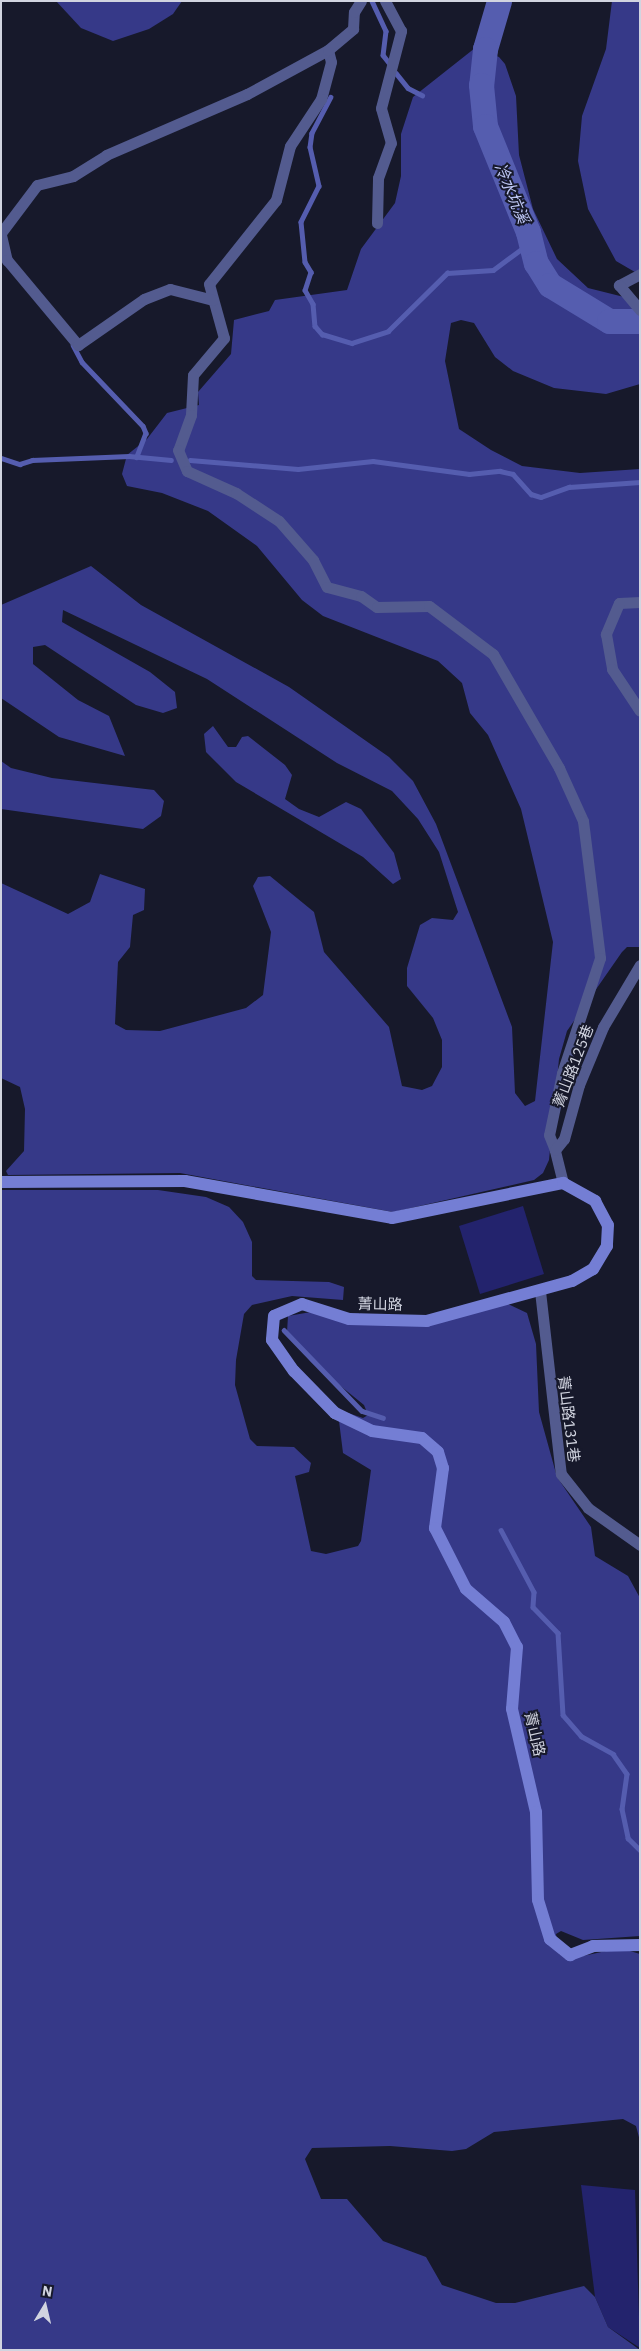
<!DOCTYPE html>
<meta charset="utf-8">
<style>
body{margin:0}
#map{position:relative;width:641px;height:2351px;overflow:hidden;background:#17192b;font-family:"IBM Plex Sans","Noto Sans TC",sans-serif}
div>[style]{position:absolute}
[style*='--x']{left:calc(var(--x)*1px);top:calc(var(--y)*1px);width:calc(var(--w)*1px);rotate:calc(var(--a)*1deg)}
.green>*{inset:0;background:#23236d}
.forest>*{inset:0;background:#363988}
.stream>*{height:4.5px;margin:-2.25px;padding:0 2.25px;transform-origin:2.25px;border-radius:2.25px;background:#555daf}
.river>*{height:25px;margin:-12.5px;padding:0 12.5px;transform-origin:12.5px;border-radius:12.5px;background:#555daf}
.street>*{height:11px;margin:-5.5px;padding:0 5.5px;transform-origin:5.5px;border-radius:5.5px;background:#535b8f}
.secondary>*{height:12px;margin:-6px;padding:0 6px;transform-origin:6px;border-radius:6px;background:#747ed4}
span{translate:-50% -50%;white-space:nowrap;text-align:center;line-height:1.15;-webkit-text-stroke:4px #17192b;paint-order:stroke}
.street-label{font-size:15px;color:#d1d4e0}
.water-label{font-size:16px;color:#bec7f4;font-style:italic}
.frame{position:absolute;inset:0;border:2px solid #d1d4e0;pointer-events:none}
.north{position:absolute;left:20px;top:2281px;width:50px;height:50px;-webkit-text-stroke:4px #17192b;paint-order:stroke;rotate:9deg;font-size:14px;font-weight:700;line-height:20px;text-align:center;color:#d1d4e0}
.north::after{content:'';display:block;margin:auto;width:18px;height:22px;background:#d1d4e0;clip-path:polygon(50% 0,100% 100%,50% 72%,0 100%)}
</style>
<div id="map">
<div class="green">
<div style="clip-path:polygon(523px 1206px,544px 1274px,480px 1294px,459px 1226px)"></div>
<div style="clip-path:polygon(581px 2185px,635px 2190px,640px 2348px,608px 2327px,595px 2297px)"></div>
</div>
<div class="forest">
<div style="clip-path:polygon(56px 1px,182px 1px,173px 14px,149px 29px,113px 41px,81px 28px)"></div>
<div style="clip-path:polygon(612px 1px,640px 1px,640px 275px,616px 261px,588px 209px,578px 161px,582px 116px,606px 49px)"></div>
<div style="clip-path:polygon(475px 48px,499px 57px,505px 64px,516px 96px,519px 155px,533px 209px,557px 259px,588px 288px,640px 301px,640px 384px,606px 394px,554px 388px,513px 371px,495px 357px,474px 323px,461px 320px,451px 323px,445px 361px,459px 429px,491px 450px,522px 466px,580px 473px,640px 469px,640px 947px,627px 947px,622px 952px,567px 1031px,559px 1059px,549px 1160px,543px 1173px,534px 1180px,393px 1212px,180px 1173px,8px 1175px,6px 1171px,24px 1151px,25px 1109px,20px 1087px,1px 1078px,1px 883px,68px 914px,90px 902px,100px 874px,145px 889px,144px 910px,133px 915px,130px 947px,118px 962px,115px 1024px,126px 1030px,160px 1031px,246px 1008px,263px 995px,271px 932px,253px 886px,258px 877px,270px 876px,314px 912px,324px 952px,389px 1027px,402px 1086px,422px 1090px,432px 1086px,442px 1067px,442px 1040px,433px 1018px,407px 986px,407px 968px,420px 925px,432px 918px,453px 920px,458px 912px,439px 852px,418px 819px,392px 791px,337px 763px,207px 679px,63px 610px,62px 622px,150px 672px,175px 692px,177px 708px,163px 713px,136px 705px,45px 645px,33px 647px,33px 664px,78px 700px,109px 716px,125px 756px,59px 737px,1px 698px,1px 605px,91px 566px,141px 605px,289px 687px,389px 757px,413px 781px,436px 824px,512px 1027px,515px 1093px,525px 1106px,535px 1101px,553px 942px,521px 809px,488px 735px,470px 713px,462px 683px,438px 661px,323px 616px,302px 600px,257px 546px,208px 511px,162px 493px,127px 486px,122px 474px,127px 455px,147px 439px,167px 413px,199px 405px,198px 392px,231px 354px,234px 320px,269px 311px,275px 300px,347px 290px,361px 249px,395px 203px,401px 176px,401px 134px,413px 97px)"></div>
<div style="clip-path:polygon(213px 726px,228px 747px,236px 747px,242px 737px,248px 736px,285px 765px,292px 775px,285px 799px,299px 809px,319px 817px,346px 802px,361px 809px,394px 853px,401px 879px,393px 884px,363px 857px,236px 782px,206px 752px,204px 734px)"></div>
<div style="clip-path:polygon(1px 761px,11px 768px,52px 778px,154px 790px,164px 801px,161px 816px,143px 829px,1px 809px)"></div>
<div style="clip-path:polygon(1px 1190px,158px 1190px,206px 1197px,229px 1207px,243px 1222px,252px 1242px,252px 1276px,256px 1280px,329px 1282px,344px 1287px,343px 1300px,292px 1296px,252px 1305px,244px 1314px,236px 1360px,235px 1385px,250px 1439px,257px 1446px,294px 1447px,311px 1463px,309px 1472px,295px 1476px,311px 1551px,326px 1554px,358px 1546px,361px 1541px,371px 1470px,343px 1453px,339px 1421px,348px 1413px,363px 1418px,368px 1415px,364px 1405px,311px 1362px,287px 1332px,288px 1316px,311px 1312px,363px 1324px,508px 1304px,527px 1313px,536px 1344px,539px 1412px,557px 1477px,591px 1527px,595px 1556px,628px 1576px,640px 1598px,640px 1936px,583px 1940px,561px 1931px,556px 1934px,559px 1954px,569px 1959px,620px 1948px,640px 1954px,640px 2141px,636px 2126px,623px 2119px,494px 2132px,466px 2149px,452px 2151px,390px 2146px,312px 2148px,305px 2159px,321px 2199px,347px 2199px,383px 2241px,426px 2257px,442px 2285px,496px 2303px,515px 2303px,584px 2286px,595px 2297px,608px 2327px,640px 2350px,1px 2350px)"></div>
</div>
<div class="stream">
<div style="--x:372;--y:1;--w:33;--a:65"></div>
<div style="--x:386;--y:31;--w:24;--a:97"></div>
<div style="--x:383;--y:55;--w:11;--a:52"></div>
<div style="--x:396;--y:73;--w:19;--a:51"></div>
<div style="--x:408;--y:88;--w:16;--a:27"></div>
<div style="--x:331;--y:97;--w:41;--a:117.8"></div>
<div style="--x:312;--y:133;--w:14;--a:98"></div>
<div style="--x:310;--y:147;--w:40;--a:77"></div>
<div style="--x:319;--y:186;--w:40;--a:116.6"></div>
<div style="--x:301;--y:222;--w:40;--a:84.3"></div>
<div style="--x:305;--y:262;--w:12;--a:59"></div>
<div style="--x:311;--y:272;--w:19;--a:108"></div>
<div style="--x:305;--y:290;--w:16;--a:60"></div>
<div style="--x:313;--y:304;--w:22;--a:85"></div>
<div style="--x:315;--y:326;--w:11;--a:49"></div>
<div style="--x:322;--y:334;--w:31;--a:17"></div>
<div style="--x:352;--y:343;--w:38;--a:-18"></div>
<div style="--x:388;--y:331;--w:83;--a:-44.5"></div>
<div style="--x:447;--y:273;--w:46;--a:-3.7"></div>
<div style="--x:493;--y:270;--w:47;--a:-36.4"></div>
<div style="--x:73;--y:345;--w:19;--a:62"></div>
<div style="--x:82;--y:362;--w:88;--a:46.4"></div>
<div style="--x:143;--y:426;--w:8;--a:67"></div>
<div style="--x:146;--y:433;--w:26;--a:111"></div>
<div style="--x:1;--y:458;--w:20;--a:18"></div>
<div style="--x:20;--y:464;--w:13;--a:-18"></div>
<div style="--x:32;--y:460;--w:97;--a:-2.4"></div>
<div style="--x:129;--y:456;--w:42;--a:5.4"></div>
<div style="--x:190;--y:460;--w:108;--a:4.8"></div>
<div style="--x:298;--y:469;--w:75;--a:-6.1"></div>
<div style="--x:373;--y:461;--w:97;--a:7.7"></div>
<div style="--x:469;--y:474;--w:31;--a:-6"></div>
<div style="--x:500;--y:471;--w:13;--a:13"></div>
<div style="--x:513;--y:474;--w:27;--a:48"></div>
<div style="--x:531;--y:494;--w:10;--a:17"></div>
<div style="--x:541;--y:497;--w:30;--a:-20"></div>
<div style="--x:569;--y:487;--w:71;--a:-4"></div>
<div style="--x:284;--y:1330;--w:112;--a:46.1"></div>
<div style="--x:362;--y:1411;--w:22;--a:18"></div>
<div style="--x:501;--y:1530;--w:70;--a:62"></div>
<div style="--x:534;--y:1592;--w:15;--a:94"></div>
<div style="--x:533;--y:1607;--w:36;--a:46"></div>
<div style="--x:558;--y:1633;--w:82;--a:86.5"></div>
<div style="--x:563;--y:1715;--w:28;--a:49"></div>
<div style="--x:581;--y:1736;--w:37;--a:29"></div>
<div style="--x:613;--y:1754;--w:24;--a:55"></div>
<div style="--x:627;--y:1774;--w:35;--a:98"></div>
<div style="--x:622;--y:1809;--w:30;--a:78"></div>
<div style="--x:628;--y:1838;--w:17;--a:45"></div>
</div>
<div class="river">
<div style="--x:499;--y:1;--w:50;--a:106.3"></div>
<div style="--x:485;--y:49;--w:36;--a:96"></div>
<div style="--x:481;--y:85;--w:41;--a:84.4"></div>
<div style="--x:485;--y:126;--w:114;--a:67.9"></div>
<div style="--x:528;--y:232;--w:32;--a:76"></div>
<div style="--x:536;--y:263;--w:26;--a:58"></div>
<div style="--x:550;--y:285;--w:69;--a:31.4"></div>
<div style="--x:609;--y:321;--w:31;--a:0"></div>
</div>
<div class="street">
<div style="--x:328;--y:50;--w:12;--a:76"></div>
<div style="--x:331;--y:62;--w:38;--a:105"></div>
<div style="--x:321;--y:99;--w:56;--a:123.4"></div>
<div style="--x:290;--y:146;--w:56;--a:104.5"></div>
<div style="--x:276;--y:200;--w:107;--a:128.6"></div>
<div style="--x:209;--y:284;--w:56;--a:74.5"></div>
<div style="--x:224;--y:338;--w:48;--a:130"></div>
<div style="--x:193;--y:375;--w:40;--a:92.9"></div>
<div style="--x:191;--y:415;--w:37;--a:110"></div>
<div style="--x:178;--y:450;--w:23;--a:67"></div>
<div style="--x:187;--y:471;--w:54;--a:24.2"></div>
<div style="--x:236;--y:493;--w:51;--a:33.1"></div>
<div style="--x:279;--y:521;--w:52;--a:48.9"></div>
<div style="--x:313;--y:560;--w:30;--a:63"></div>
<div style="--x:327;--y:587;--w:35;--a:15"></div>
<div style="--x:361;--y:596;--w:19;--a:35"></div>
<div style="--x:377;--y:607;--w:52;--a:-1.1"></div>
<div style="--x:429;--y:606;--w:80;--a:36.9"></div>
<div style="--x:493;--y:654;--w:132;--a:59.9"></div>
<div style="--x:559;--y:768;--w:58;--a:65.6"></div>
<div style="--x:583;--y:821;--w:138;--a:82.9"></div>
<div style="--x:600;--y:958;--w:121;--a:108.3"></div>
<div style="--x:562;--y:1073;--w:63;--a:101.8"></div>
<div style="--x:549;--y:1135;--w:16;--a:68"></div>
<div style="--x:377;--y:223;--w:45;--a:-88.7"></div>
<div style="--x:378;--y:178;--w:37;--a:-70"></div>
<div style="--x:391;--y:143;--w:36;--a:-106"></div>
<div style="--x:381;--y:108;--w:80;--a:-75.4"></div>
<div style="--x:401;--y:31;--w:34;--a:-118"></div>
<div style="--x:1;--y:233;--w:60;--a:-53.1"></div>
<div style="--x:37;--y:185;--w:37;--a:-14"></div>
<div style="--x:73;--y:176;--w:39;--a:-32"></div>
<div style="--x:106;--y:155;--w:154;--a:-23.4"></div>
<div style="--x:247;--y:94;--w:92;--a:-28.5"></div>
<div style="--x:328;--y:50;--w:33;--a:-40"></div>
<div style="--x:353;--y:29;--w:17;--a:-87"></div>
<div style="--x:354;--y:12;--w:13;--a:-58"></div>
<div style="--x:1;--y:235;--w:26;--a:77"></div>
<div style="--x:7;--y:260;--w:111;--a:50.1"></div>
<div style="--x:78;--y:345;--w:80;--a:-34.9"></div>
<div style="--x:144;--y:299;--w:28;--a:-21"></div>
<div style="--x:170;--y:289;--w:44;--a:14.3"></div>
<div style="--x:640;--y:274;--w:24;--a:152"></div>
<div style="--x:619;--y:285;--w:33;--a:50"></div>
<div style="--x:640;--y:602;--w:21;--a:177"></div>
<div style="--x:619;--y:603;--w:34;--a:113"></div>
<div style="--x:606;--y:634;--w:36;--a:80"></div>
<div style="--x:612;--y:669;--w:50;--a:56.3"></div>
<div style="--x:563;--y:1183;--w:34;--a:-104"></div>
<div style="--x:555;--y:1150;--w:14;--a:-51"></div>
<div style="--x:564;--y:1139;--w:56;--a:-74.5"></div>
<div style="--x:579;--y:1085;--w:63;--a:-67.5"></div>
<div style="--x:603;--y:1027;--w:72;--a:-59.2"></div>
<div style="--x:540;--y:1291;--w:184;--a:83.5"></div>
<div style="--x:561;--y:1474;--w:43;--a:51.5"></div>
<div style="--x:588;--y:1508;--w:64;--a:35.4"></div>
</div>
<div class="secondary">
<div style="--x:1;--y:1182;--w:184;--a:-0.3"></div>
<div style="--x:185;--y:1181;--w:210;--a:10.1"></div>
<div style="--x:392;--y:1218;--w:175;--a:-11.6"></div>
<div style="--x:563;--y:1183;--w:37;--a:29"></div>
<div style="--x:595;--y:1201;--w:27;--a:62"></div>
<div style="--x:608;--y:1225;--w:21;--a:93"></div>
<div style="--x:607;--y:1246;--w:27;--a:121"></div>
<div style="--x:593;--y:1269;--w:24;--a:150"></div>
<div style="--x:572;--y:1281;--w:150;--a:164.6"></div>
<div style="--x:427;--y:1321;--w:78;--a:-178.5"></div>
<div style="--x:349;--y:1319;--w:49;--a:-162.3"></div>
<div style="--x:302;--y:1304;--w:30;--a:157"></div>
<div style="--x:274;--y:1316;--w:24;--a:95"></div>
<div style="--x:272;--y:1340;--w:38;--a:55"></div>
<div style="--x:294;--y:1371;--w:59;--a:45.7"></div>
<div style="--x:335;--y:1413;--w:41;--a:25.9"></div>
<div style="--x:372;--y:1431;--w:50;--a:8"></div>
<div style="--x:422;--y:1438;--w:21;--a:41"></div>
<div style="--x:438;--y:1452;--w:17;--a:73"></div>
<div style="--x:443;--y:1468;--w:61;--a:97.6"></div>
<div style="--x:435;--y:1528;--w:68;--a:63.1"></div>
<div style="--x:466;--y:1589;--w:50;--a:41"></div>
<div style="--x:504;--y:1622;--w:28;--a:63"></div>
<div style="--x:517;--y:1647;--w:62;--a:94.6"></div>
<div style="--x:512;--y:1709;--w:106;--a:76.9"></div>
<div style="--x:536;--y:1812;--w:88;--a:88.7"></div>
<div style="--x:538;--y:1900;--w:41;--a:72.9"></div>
<div style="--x:550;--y:1939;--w:26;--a:39"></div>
<div style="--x:570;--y:1955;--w:25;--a:-21"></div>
<div style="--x:593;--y:1946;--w:47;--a:-1.2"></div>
</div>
<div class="street-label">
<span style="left:573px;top:1066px;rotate:-69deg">菁山路125巷</span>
<span style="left:380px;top:1304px;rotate:1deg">菁山路</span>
<span style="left:569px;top:1419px;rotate:83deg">菁山路131巷</span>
<span style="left:535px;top:1734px;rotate:77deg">菁山路</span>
</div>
<div class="water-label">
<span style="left:512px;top:193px;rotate:67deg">冷水坑溪</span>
</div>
<div class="frame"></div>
<div class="north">N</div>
</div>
